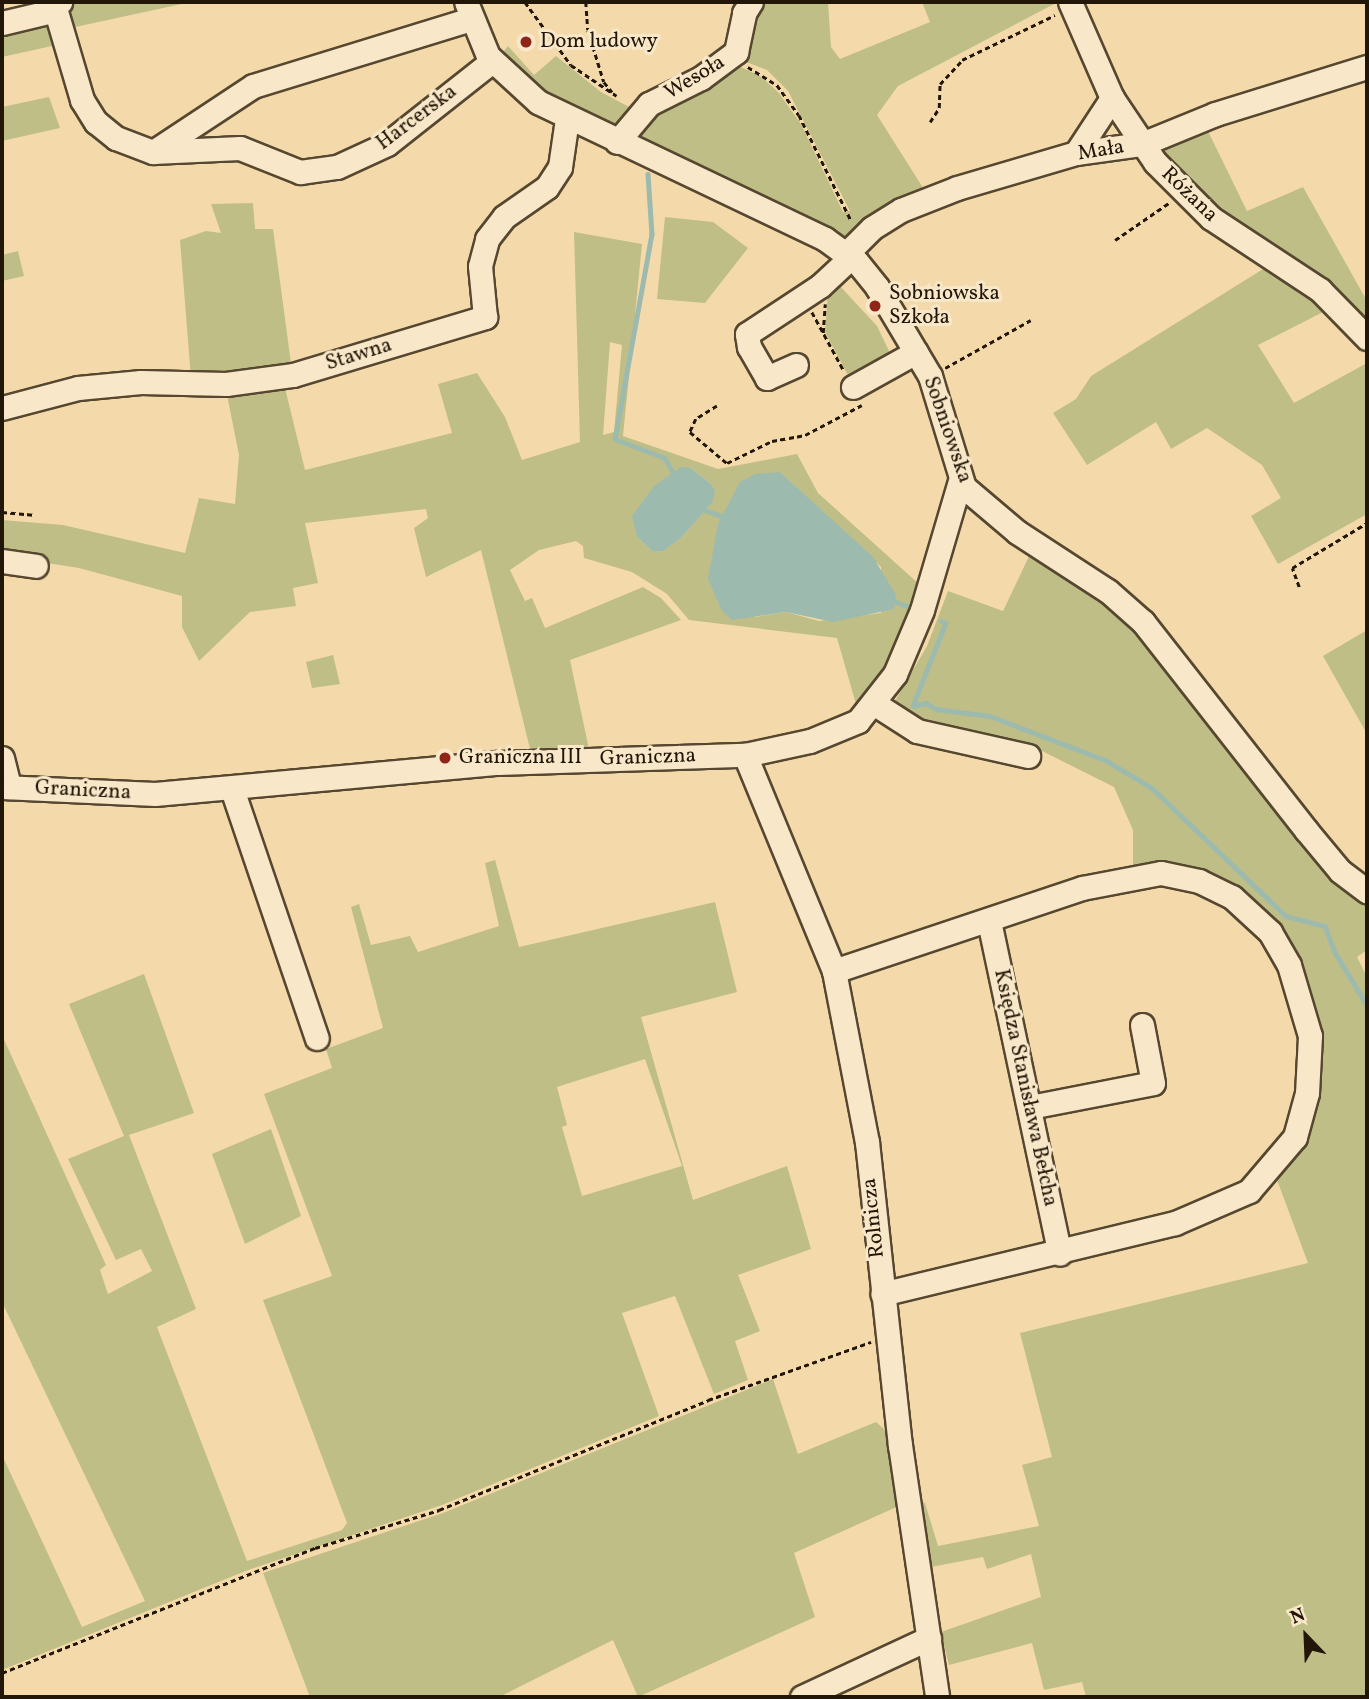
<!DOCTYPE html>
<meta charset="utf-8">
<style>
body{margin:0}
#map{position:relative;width:1369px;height:1699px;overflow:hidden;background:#f4daaa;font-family:Vollkorn,serif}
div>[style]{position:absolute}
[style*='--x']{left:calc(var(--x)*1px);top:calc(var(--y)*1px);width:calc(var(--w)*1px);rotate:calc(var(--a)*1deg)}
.green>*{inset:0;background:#bfbe86}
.water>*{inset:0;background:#9dbaaf}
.stream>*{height:4.5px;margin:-2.25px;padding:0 2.25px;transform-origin:2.25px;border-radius:2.25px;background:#9dbaaf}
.path>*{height:2.5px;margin-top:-1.25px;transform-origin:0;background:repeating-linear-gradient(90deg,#211607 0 5px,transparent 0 8.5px)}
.roads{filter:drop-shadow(2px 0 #564730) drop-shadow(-2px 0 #564730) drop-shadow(0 2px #564730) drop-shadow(0 -2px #564730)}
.minor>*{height:23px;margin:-11.5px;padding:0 11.5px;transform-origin:11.5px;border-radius:11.5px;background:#f8e7c8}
.dots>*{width:19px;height:19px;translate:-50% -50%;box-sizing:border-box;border:4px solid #f8e7c8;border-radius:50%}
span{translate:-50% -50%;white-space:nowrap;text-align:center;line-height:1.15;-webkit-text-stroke:6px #f8e7c8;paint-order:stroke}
.poi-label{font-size:21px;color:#211607}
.left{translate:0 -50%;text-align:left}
.street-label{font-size:21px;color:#211607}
.frame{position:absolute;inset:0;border:4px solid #211607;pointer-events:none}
.north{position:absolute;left:1271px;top:1601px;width:70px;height:70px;-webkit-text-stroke:5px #f8e7c8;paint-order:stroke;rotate:337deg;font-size:19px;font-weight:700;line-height:28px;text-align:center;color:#211607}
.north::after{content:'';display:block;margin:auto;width:24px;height:32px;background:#211607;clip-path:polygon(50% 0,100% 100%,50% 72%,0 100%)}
</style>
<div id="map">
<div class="green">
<div style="clip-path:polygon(68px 2px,191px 2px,66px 29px)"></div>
<div style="clip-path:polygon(761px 2px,828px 2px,831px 47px,840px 59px,930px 22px,922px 2px,1058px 2px,898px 86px,877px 115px,925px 191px,848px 240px,636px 138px,649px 114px,732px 63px,760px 76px,778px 92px,801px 124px,843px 212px,850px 211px,788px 91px,767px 70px,738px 59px)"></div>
<div style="clip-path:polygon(50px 18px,61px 44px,2px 57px,2px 28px)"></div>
<div style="clip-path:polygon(508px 46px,534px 75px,556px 56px,601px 92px,633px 109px,609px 128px,537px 89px,500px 56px)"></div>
<div style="clip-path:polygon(49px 97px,60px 128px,2px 141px,2px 107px)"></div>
<div style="clip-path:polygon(1205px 125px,1247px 211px,1303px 187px,1367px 301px,1367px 333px,1229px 226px,1161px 157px,1159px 144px)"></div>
<div style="clip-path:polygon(253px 203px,255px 229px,273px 229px,292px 371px,191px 378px,180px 240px,206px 231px,221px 233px,211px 204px)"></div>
<div style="clip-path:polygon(665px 217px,713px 222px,748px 248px,705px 303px,657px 299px)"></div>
<div style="clip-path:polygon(evenodd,574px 232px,642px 244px,623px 436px,718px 469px,797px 454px,818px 493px,920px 585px,880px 683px,858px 711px,837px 638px,689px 620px,667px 594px,632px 572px,584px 558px,583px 546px,576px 541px,539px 550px,510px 570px,525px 601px,532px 598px,545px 628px,643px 587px,661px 598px,681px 620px,570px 660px,590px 754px,531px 753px,481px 550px,426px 577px,414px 528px,428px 518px,426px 509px,305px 523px,318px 583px,293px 588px,296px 606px,250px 612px,199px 661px,182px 627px,182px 596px,79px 568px,2px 556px,2px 520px,63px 525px,185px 553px,199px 498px,235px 504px,239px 455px,226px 390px,284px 384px,305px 470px,452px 433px,438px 384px,477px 373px,505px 417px,522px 460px,580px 442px,574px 232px,610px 342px,622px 345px,614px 432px,603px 435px,610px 342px,574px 232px,691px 468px,711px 484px,712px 503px,681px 538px,662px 551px,653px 552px,637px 537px,691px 468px,574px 232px,780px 472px,881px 567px,881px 613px,819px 621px,786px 612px,755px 617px,780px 472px)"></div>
<div style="clip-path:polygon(18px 251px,24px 276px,2px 281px,2px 255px)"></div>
<div style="clip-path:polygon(1268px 266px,1333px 307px,1258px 345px,1294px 403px,1367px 363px,1367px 514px,1278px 564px,1251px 516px,1281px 498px,1262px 465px,1207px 428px,1171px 449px,1156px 422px,1087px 465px,1053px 413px,1076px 399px,1091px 376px)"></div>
<div style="clip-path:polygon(838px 284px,877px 326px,891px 355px,850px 379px,825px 332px,828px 292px)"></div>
<div style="clip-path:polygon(1032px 550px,1103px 597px,1138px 630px,1367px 898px,1367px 950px,1357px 957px,1367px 977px,1367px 1697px,1086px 1697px,1082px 1682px,1044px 1690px,1032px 1643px,949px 1665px,941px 1632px,1041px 1597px,1031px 1554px,987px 1569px,983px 1557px,926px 1568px,917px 1501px,925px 1503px,938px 1546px,1039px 1526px,1022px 1465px,1052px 1457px,1020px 1333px,1308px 1263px,1277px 1180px,1309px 1132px,1319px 1074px,1316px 1028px,1245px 897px,1133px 868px,1133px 830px,1114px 787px,1036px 748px,918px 721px,895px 701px,927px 646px,948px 591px,1003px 611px)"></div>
<div style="clip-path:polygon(1367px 630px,1367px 734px,1323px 656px)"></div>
<div style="clip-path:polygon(333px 655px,340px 684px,312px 688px,306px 662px)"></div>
<div style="clip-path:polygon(evenodd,495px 860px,519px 947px,715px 902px,737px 992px,641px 1017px,693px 1200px,787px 1166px,811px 1249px,738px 1275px,760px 1331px,735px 1341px,748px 1380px,714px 1394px,675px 1296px,622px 1313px,659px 1416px,442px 1505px,248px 1570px,2px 1670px,2px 1455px,82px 1627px,145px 1601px,2px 1302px,2px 1035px,106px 1265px,100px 1270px,108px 1294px,152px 1271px,141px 1249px,116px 1260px,68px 1159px,124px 1136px,69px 1004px,144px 974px,194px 1113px,129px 1135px,196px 1309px,157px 1327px,247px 1561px,342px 1530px,347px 1523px,263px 1300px,332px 1276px,264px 1094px,332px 1068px,326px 1049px,383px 1028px,351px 907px,359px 904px,371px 945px,410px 936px,418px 952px,499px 926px,485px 863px,495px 860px,645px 1059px,682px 1166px,582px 1196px,562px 1127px,567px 1125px,557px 1087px,645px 1059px)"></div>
<div style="clip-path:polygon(271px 1129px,301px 1216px,245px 1244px,212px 1154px)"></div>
<div style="clip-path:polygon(773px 1379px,798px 1454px,876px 1422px,895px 1439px,901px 1505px,794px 1553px,815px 1617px,638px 1697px,613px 1640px,499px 1697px,310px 1697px,263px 1573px,443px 1513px)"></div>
</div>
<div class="water">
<div style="clip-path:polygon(681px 467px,691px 468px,711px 484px,715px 491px,712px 503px,681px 538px,663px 551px,653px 552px,637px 537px,632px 516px,654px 486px)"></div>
<div style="clip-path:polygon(780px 472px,873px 557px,896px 595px,894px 609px,833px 622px,786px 612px,732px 620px,722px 611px,708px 579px,718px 524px,740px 482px,755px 474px)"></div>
</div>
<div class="stream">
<div style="--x:648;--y:174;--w:60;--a:86.2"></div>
<div style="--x:652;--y:234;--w:208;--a:100.2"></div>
<div style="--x:615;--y:439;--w:53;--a:20.8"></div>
<div style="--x:665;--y:458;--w:18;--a:61"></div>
<div style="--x:702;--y:509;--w:27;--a:20"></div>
<div style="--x:894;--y:601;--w:17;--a:21"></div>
<div style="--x:941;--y:621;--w:5;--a:22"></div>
<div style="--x:946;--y:623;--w:89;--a:111.7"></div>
<div style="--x:913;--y:706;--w:13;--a:-13"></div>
<div style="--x:926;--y:703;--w:12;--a:31"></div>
<div style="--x:936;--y:709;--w:54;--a:7.4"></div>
<div style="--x:990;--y:716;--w:125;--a:21"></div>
<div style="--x:1107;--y:761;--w:52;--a:31"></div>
<div style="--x:1152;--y:788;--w:185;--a:43.7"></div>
<div style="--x:1286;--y:916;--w:40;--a:14.4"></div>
<div style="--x:1325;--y:926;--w:30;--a:69"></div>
<div style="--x:1336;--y:954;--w:60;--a:58.7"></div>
</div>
<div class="path">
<div style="--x:525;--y:2;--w:78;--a:53.9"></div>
<div style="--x:571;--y:65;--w:55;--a:34"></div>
<div style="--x:586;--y:2;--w:28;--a:86"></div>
<div style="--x:588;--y:30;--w:54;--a:72.9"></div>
<div style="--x:604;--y:82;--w:13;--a:51"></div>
<div style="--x:748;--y:67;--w:34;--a:32"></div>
<div style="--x:777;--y:85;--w:37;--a:54"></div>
<div style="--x:799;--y:115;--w:117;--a:63.7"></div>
<div style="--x:930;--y:122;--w:17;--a:-57"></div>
<div style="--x:939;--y:108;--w:24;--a:-88"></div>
<div style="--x:940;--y:84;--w:33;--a:-47"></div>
<div style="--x:962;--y:60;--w:103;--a:-25.8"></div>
<div style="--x:1115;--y:240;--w:67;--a:-34.6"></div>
<div style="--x:812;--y:312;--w:67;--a:61.5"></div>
<div style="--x:823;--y:333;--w:29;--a:-86"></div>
<div style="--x:945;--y:368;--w:98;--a:-29.2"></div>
<div style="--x:717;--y:406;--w:25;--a:148"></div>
<div style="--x:696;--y:419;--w:14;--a:115"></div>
<div style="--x:690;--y:432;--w:48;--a:40"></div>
<div style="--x:727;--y:463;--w:50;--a:-26.1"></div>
<div style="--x:772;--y:441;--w:34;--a:-10"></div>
<div style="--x:805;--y:435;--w:64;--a:-27.8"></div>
<div style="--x:2;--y:512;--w:34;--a:5"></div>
<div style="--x:1299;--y:587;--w:20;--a:-110"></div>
<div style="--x:1292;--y:568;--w:87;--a:-31"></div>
<div style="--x:2;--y:1673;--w:337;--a:-21.8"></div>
<div style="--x:315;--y:1548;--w:130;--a:-17"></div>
<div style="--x:439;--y:1510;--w:291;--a:-22.2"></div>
<div style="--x:708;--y:1400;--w:173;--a:-19.6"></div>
</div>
<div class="roads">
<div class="minor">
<div style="--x:466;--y:2;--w:58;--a:67.8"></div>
<div style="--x:488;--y:56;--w:68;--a:42.6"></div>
<div style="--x:538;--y:102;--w:318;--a:25.5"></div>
<div style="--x:825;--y:239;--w:39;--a:36"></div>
<div style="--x:857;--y:262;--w:32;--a:51"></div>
<div style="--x:877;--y:287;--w:104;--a:59.2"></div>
<div style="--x:930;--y:376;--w:116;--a:73"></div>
<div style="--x:964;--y:487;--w:70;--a:40.3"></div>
<div style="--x:1017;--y:532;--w:108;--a:33"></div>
<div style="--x:1108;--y:591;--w:47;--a:41.5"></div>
<div style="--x:1143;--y:622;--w:264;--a:51.9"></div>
<div style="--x:1306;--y:830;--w:53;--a:50.3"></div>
<div style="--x:1340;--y:871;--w:34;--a:37"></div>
<div style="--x:1070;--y:2;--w:105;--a:66.4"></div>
<div style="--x:1112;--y:98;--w:77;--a:56.1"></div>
<div style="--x:1155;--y:162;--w:79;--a:45"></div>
<div style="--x:1211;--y:218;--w:131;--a:33.4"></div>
<div style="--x:1320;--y:290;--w:67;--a:45.6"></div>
<div style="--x:55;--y:8;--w:96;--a:73.6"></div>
<div style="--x:82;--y:100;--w:26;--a:58"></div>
<div style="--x:96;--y:122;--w:26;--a:39"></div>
<div style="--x:116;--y:138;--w:40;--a:21"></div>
<div style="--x:153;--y:152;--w:87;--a:-2.6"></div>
<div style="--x:240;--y:148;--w:65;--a:21.8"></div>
<div style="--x:300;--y:172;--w:37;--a:-8"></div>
<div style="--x:337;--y:167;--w:55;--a:-24.7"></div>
<div style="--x:387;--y:144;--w:134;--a:-38.3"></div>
<div style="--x:2;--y:23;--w:47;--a:-13.4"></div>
<div style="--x:48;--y:12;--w:16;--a:-40"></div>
<div style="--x:617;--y:142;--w:50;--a:-49.9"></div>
<div style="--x:649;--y:104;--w:58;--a:-26.6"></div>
<div style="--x:701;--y:78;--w:44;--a:-36.6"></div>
<div style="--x:736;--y:52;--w:40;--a:-78"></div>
<div style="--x:744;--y:13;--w:13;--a:-58"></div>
<div style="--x:153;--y:152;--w:120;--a:-33.4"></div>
<div style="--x:253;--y:86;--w:228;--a:-17.1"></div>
<div style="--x:1076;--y:153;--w:66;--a:-56.8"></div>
<div style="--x:847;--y:253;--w:35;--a:-45"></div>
<div style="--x:872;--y:228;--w:34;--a:-32"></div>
<div style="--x:901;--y:210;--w:60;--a:-21.4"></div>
<div style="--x:957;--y:188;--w:124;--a:-16.4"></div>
<div style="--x:1076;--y:153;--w:67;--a:-7.8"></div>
<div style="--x:1142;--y:144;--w:79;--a:-22.3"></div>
<div style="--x:1215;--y:114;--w:159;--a:-17.2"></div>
<div style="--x:796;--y:365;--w:32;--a:156"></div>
<div style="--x:767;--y:378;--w:36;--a:-120"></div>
<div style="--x:749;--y:347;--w:13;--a:-99"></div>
<div style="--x:747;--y:334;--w:87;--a:-33.3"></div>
<div style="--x:820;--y:286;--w:42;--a:-43.1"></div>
<div style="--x:853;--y:387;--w:72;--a:-29.1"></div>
<div style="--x:2;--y:408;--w:79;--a:-14.7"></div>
<div style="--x:78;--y:388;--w:63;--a:-5.4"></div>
<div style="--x:141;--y:382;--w:85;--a:1.3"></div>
<div style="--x:226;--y:384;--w:68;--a:-7.7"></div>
<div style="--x:293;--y:375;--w:201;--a:-16.8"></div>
<div style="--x:485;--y:317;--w:51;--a:-95.6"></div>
<div style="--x:480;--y:266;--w:28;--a:-75"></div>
<div style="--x:487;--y:239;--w:28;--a:-52"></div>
<div style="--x:504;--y:217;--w:52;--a:-34.9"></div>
<div style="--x:547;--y:187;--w:24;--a:-57"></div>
<div style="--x:560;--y:167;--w:49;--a:-81.7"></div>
<div style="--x:2;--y:561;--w:34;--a:8"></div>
<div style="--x:875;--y:704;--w:50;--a:32.7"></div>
<div style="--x:917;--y:731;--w:114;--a:12.7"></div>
<div style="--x:745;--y:755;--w:234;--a:67.6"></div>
<div style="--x:834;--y:971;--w:174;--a:79.1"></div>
<div style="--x:867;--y:1142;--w:305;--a:83.8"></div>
<div style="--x:900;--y:1445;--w:255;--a:81.6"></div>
<div style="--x:2;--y:758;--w:30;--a:76"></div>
<div style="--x:2;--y:787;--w:153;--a:2.6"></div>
<div style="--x:155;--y:794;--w:344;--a:-5.2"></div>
<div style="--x:498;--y:763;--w:247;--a:-1.9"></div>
<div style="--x:745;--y:755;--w:66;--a:-12.2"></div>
<div style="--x:810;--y:741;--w:52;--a:-22.6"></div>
<div style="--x:858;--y:721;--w:60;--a:-51.8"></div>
<div style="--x:895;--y:674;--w:69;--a:-67.1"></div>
<div style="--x:922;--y:610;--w:134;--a:-73.6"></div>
<div style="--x:232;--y:789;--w:263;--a:71.2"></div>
<div style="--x:989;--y:921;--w:340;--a:78"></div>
<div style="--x:834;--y:971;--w:262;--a:-18.5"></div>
<div style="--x:1082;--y:888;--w:80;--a:-10.8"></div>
<div style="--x:1161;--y:873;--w:39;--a:12"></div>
<div style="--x:1199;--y:881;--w:37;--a:26"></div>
<div style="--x:1232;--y:897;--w:52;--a:42.6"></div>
<div style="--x:1270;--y:932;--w:38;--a:60"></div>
<div style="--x:1289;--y:965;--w:74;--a:73.5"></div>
<div style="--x:1310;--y:1036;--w:57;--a:93"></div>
<div style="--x:1307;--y:1093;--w:46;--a:105.3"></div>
<div style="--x:1295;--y:1137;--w:71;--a:130.4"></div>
<div style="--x:1249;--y:1191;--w:81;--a:156.6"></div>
<div style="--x:1175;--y:1223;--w:301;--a:166.4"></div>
<div style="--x:1030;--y:1107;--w:125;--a:-11"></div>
<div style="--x:1153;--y:1083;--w:59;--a:-100.7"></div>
<div style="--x:802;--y:1697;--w:140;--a:-24.9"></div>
</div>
</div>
<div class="dots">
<div style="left:526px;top:42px;background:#8f2418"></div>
<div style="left:875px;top:306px;background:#8f2418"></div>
<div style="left:445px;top:758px;background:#8f2418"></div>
</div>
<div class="poi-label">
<span class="left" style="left:540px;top:42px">Dom ludowy</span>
<span class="left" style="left:889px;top:306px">Sobniowska<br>Szkoła</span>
<span class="left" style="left:459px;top:758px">Graniczna III</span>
</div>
<div class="street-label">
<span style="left:695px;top:78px;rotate:-31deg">Wesoła</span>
<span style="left:417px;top:118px;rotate:-37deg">Harcerska</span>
<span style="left:1101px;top:151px;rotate:-9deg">Mała</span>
<span style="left:1189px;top:195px;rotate:44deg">Różana</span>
<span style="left:359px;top:355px;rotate:-17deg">Stawna</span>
<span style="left:947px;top:430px;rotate:71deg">Sobniowska</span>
<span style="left:648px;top:758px;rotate:-2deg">Graniczna</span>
<span style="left:83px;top:791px;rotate:3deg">Graniczna</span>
<span style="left:1025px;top:1088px;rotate:78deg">Księdza Stanisława Bełcha</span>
<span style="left:874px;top:1218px;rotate:-96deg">Rolnicza</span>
</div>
<div class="frame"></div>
<div class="north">N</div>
</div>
